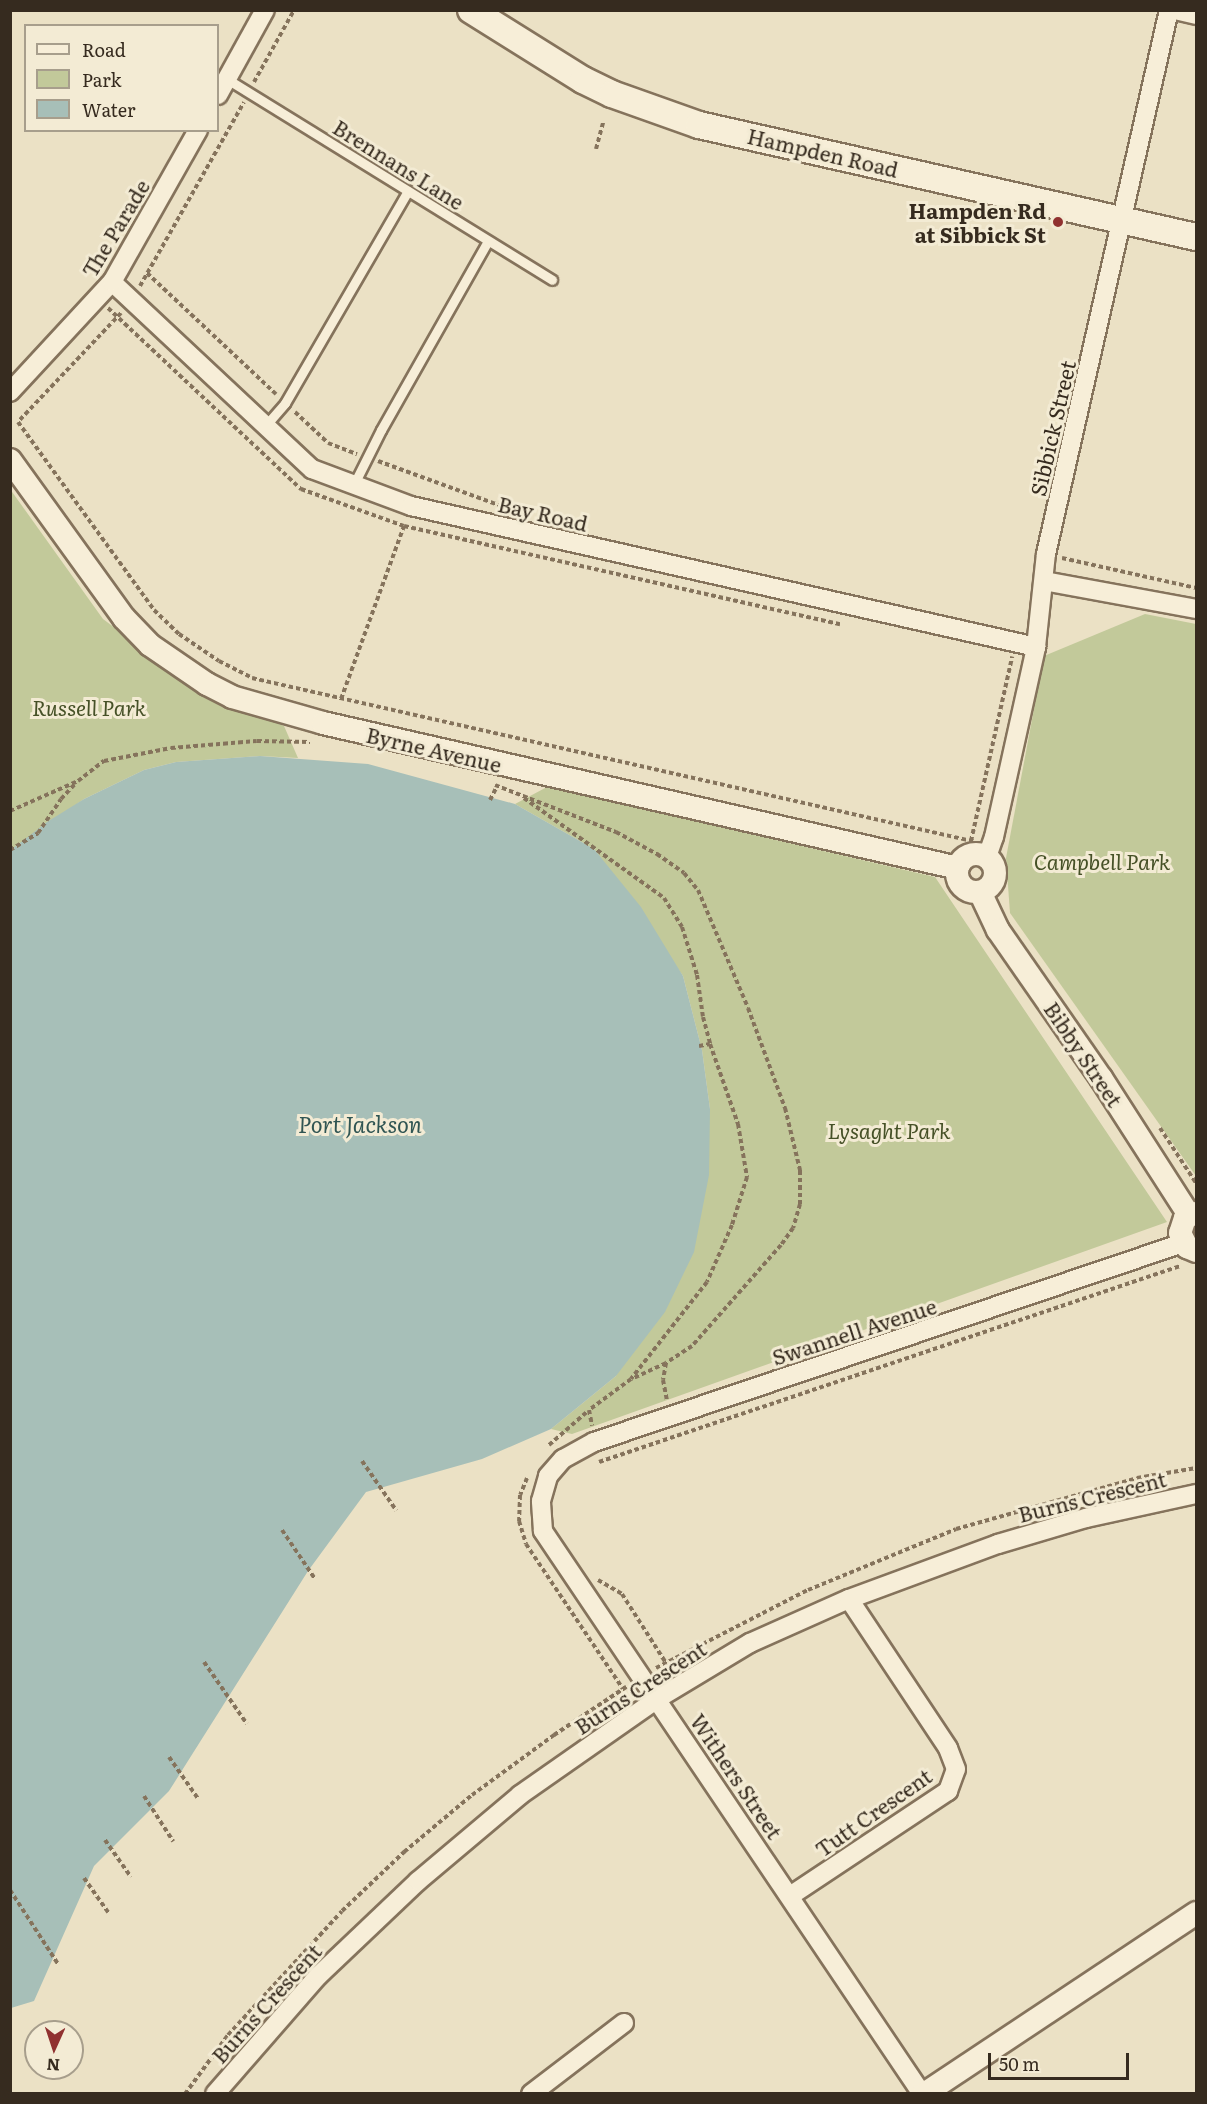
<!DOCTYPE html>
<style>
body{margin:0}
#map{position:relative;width:1207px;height:2104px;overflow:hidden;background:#ebe1c5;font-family:Literata,serif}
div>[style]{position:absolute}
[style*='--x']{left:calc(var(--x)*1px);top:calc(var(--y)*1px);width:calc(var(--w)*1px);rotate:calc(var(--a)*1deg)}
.green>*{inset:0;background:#c2c99a}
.water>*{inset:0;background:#a7bfb8}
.path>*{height:4px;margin-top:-2px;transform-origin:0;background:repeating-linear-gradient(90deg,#85735c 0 4.5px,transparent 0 7.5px)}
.roads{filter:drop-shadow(2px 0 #85735c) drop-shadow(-2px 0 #85735c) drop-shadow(0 2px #85735c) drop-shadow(0 -2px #85735c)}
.service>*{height:9px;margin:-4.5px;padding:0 4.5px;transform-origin:4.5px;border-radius:4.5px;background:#f7eed8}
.minor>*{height:18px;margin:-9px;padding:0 9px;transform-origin:9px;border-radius:9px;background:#f7eed8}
.tertiary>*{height:22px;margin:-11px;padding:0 11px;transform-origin:11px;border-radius:11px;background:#f7eed8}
.tertiary>.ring{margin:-11px;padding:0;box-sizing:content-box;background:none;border:22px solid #f7eed8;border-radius:50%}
.secondary>*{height:26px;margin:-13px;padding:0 13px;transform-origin:13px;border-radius:13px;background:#f7eed8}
.dots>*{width:16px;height:16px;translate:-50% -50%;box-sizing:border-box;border:3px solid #f3ebd4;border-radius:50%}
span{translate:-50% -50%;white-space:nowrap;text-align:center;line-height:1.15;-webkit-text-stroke:6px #f3ebd4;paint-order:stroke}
.street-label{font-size:21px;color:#362b1f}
.poi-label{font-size:21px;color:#362b1f;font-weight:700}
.right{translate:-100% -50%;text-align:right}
.park-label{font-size:21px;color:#465127;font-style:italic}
.water-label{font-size:22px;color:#305553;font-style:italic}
.frame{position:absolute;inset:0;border:12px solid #362b1f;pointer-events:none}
.legend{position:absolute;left:24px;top:24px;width:195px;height:108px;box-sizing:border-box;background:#f3ebd4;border:2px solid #a79e8c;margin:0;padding:8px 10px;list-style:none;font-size:18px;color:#362b1f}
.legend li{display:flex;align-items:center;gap:12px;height:30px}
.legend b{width:30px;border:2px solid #a79e8c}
.north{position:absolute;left:24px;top:2020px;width:60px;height:60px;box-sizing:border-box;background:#f3ebd4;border:2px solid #a79e8c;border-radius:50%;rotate:183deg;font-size:16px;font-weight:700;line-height:24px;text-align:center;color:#362b1f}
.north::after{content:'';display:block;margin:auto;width:21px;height:27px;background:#903130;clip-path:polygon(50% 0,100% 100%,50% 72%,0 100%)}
.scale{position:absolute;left:988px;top:2053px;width:141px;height:27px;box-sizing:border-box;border:3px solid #362b1f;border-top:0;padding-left:8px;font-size:18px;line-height:21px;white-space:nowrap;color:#362b1f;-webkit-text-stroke:4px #f3ebd4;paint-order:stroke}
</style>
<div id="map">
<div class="green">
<div style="clip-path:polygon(10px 489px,103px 619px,196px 689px,284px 726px,298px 758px,260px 756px,176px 762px,144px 770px,84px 799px,11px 850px)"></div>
<div style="clip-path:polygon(1145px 614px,1196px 624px,1196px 1176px,1010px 913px,1006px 858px,1044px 656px)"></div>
<div style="clip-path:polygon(547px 787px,935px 877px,1167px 1222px,572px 1434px,551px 1429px,616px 1376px,710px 1109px,702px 1050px,683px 976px,594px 849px,515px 804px)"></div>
</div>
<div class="water">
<div style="clip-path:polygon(260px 756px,368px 764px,515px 804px,594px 849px,641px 907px,683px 976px,702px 1050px,710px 1109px,709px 1175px,694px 1252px,665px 1312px,616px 1376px,551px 1429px,482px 1459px,366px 1492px,308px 1571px,169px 1791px,94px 1866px,34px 2001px,11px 2008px,11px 850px,47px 822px,84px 799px,144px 770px,176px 762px)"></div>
</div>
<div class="path">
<div style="--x:254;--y:82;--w:82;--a:-60.9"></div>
<div style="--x:596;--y:149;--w:28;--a:-75"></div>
<div style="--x:147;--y:273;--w:177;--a:43.2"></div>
<div style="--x:140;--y:286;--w:211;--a:-60.5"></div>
<div style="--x:108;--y:308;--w:265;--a:43.2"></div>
<div style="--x:301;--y:489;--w:109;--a:19.8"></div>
<div style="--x:404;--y:526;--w:447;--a:12.7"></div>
<div style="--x:121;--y:313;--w:150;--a:133.4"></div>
<div style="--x:18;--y:422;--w:232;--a:54.1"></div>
<div style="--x:154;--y:610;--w:35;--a:44"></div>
<div style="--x:179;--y:634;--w:48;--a:34"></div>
<div style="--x:219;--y:661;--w:37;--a:27"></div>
<div style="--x:252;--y:678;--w:742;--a:12.76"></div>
<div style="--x:295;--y:412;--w:45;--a:43.2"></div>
<div style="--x:328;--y:443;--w:31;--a:21"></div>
<div style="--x:378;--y:461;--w:128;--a:20.1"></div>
<div style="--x:1062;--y:558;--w:137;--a:12.6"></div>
<div style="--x:341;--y:699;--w:184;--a:-70"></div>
<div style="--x:495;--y:785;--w:130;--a:21.2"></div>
<div style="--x:616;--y:832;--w:47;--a:28.2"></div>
<div style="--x:657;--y:854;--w:33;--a:35"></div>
<div style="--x:684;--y:873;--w:22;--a:51"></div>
<div style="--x:698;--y:890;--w:128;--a:67"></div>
<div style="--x:748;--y:1008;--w:107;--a:69.7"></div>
<div style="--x:785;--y:1108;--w:64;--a:76.4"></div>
<div style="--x:800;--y:1170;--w:34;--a:90"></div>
<div style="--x:800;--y:1204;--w:25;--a:106"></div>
<div style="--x:793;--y:1228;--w:21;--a:125"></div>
<div style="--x:781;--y:1245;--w:135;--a:131.4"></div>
<div style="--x:692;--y:1346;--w:31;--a:147"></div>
<div style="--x:666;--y:1363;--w:38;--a:155"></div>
<div style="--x:631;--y:1379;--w:52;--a:143.6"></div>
<div style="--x:589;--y:1410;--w:16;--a:79"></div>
<div style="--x:524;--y:798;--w:172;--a:35.5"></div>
<div style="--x:664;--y:898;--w:34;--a:58"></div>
<div style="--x:682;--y:927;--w:50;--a:72.6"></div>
<div style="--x:697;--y:975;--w:42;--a:81.9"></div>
<div style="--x:703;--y:1017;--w:28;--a:75"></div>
<div style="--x:710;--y:1044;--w:85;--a:70.7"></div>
<div style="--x:738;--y:1124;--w:54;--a:80.4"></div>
<div style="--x:747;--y:1177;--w:50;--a:107.4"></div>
<div style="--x:732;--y:1225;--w:62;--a:113.7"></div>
<div style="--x:707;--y:1282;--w:123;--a:128.1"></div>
<div style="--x:490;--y:800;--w:16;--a:-63"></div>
<div style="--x:10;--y:811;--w:74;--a:-23.8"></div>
<div style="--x:78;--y:781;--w:33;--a:-38"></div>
<div style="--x:104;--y:761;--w:68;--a:-11"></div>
<div style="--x:171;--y:748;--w:86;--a:-4.7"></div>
<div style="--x:257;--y:741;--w:53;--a:1.1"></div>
<div style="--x:971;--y:841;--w:189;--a:-77.4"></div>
<div style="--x:10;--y:850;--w:33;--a:-31"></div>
<div style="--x:38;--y:833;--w:41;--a:-55.9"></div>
<div style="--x:61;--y:799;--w:22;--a:-47"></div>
<div style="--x:699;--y:1046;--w:11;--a:-10"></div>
<div style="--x:1160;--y:1128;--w:66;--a:56.8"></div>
<div style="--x:666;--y:1363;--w:17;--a:100"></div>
<div style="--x:663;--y:1380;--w:20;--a:79"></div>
<div style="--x:549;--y:1445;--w:52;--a:-41.1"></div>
<div style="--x:362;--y:1461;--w:60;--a:55.2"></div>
<div style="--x:599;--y:1462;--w:613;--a:-18.64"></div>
<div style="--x:527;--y:1478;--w:18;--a:112"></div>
<div style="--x:520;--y:1495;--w:26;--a:92"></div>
<div style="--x:519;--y:1521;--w:24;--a:73"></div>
<div style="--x:526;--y:1544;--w:174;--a:56.2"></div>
<div style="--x:282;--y:1530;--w:59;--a:56"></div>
<div style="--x:598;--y:1580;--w:28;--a:30"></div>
<div style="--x:622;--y:1594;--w:82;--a:57.5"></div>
<div style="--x:204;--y:1662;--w:75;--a:55.3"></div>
<div style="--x:656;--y:1668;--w:171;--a:-27.2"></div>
<div style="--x:808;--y:1590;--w:160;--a:-22.4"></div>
<div style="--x:956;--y:1529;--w:188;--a:-15.7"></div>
<div style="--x:1137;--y:1478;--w:60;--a:-9.6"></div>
<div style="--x:169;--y:1757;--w:52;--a:55.1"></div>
<div style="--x:144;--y:1796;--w:54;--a:57.2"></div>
<div style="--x:105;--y:1840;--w:45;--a:54.9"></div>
<div style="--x:10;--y:1871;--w:1;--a:0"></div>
<div style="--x:84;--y:1878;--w:42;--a:54.8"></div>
<div style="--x:10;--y:1890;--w:88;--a:57"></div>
<div style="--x:185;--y:2094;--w:73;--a:-53.9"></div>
<div style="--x:228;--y:2035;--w:168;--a:-47.4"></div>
<div style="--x:342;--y:1911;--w:86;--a:-43.6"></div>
<div style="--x:404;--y:1852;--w:89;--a:-40"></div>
<div style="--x:472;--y:1795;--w:102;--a:-36.2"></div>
<div style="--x:554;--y:1735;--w:87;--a:-33.7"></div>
</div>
<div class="roads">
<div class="service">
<div style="--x:227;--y:79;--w:382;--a:31.7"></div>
<div style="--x:266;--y:425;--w:29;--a:-49"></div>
<div style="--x:285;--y:403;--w:245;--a:-59.9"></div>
<div style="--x:354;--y:484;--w:60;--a:-63.4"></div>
<div style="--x:381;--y:430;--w:217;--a:-60.5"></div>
</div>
<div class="minor">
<div style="--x:1175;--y:10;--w:22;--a:13"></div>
<div style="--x:218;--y:95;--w:97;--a:-61.1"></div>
<div style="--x:112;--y:282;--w:274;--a:43.1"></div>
<div style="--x:312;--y:469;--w:106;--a:20.5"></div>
<div style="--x:411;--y:506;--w:641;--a:12.71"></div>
<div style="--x:10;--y:392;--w:150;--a:-47.2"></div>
<div style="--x:112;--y:282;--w:175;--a:-60.5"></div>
<div style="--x:1044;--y:581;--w:155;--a:10.4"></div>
<div style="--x:987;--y:857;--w:21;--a:-71"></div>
<div style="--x:994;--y:837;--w:195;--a:-77.5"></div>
<div style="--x:1036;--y:647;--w:94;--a:-83.9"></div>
<div style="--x:1046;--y:554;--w:558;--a:-77.26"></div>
<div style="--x:790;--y:1896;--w:190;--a:-33.6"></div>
<div style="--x:948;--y:1791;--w:23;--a:-70"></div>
<div style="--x:956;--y:1769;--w:22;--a:-111"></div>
<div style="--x:948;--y:1748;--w:179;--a:-123.6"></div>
<div style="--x:215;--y:2094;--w:157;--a:-48.9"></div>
<div style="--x:318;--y:1976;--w:138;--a:-43.5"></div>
<div style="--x:418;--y:1881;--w:133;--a:-40.1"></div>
<div style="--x:520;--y:1795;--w:167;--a:-35"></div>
<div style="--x:657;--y:1699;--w:109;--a:-31.1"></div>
<div style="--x:750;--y:1643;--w:108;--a:-24"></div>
<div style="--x:849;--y:1599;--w:159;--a:-20.3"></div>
<div style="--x:998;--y:1544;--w:92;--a:-16.5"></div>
<div style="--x:1086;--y:1518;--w:113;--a:-12.3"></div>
<div style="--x:531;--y:2094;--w:117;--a:-37.4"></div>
<div style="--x:922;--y:2094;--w:679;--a:-123.95"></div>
<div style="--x:543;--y:1531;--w:30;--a:-94"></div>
<div style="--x:541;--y:1501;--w:26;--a:-74"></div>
<div style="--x:548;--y:1476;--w:23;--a:-49"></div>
<div style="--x:563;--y:1459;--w:35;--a:-29"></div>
<div style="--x:594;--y:1442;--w:622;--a:-18.67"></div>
</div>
<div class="tertiary">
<div style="--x:10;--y:460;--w:195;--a:54.2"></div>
<div style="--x:124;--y:618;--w:37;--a:46"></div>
<div style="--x:150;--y:645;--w:69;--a:34.4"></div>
<div style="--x:207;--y:684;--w:28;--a:27"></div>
<div style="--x:232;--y:697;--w:95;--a:15.9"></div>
<div style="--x:323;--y:723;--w:651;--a:12.86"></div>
<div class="ring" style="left:957px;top:854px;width:16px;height:16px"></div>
<div style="--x:980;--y:892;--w:42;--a:64.7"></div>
<div style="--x:998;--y:930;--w:180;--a:55.2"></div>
<div style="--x:1101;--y:1078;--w:163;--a:57.3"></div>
<div style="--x:1196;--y:1213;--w:12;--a:156"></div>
<div style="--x:1185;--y:1218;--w:16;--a:108"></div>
<div style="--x:1180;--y:1233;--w:16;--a:63"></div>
<div style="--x:1187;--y:1247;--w:10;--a:24"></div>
<div style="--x:924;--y:2094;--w:327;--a:-33.6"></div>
</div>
<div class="secondary">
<div style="--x:471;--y:10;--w:132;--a:32"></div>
<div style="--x:583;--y:80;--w:32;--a:26"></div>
<div style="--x:612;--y:94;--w:92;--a:19.6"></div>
<div style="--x:699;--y:125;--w:509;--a:12.7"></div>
</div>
</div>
<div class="dots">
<div style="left:1058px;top:222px;background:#903130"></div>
</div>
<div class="street-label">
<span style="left:823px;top:152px;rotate:13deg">Hampden Road</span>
<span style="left:399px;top:164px;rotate:32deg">Brennans Lane</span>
<span style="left:115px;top:228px;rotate:-59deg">The Parade</span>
<span style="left:1052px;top:428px;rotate:-77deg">Sibbick Street</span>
<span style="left:543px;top:513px;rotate:13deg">Bay Road</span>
<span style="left:434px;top:749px;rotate:13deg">Byrne Avenue</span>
<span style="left:1084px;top:1054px;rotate:56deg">Bibby Street</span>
<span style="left:854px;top:1331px;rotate:-18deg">Swannell Avenue</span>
<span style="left:1092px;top:1496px;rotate:-14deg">Burns Crescent</span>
<span style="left:640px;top:1687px;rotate:-33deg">Burns Crescent</span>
<span style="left:737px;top:1776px;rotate:56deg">Withers Street</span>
<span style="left:873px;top:1812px;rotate:-35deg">Tutt Crescent</span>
<span style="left:266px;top:2003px;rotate:-48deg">Burns Crescent</span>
</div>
<div class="poi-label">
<span class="right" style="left:1046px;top:222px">Hampden Rd<br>at Sibbick St</span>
</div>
<div class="park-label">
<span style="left:89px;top:707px">Russell Park</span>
<span style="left:1102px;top:861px">Campbell Park</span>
<span style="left:889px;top:1130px">Lysaght Park</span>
</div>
<div class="water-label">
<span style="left:360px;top:1124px">Port Jackson</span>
</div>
<div class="frame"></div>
<ul class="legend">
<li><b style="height:8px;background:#f7eed8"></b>Road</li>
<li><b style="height:16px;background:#c2c99a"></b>Park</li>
<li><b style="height:16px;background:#a7bfb8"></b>Water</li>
</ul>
<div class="north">N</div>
<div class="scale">50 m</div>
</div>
